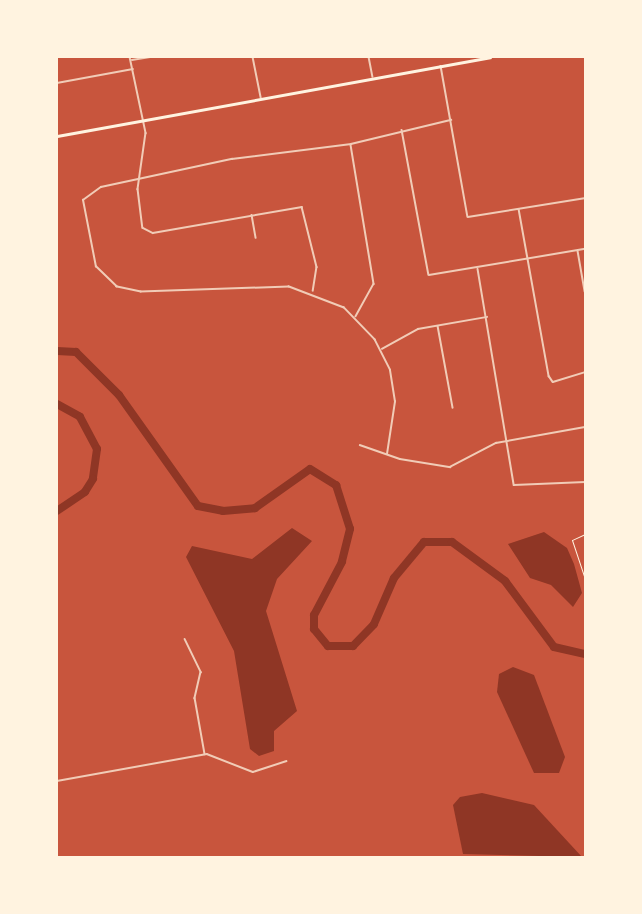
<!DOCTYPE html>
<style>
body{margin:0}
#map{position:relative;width:642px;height:914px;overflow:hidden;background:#c8553d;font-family:"Golos Text",sans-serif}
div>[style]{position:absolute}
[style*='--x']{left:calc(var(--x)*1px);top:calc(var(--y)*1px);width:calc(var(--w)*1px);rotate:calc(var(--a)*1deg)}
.water>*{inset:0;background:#8f3625}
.river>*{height:8px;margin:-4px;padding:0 4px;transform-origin:4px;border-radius:4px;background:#8f3625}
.path>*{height:1px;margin:-0.5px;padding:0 0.5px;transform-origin:0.5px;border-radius:0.5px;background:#fff3e0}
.minor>*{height:1.5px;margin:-0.75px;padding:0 0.75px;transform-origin:0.75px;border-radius:0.75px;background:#f1ccb7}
.secondary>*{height:3px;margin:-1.5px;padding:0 1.5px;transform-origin:1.5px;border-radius:1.5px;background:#fff3e0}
span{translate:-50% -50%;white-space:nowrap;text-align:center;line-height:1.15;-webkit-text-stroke:4.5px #fff3e0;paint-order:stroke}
.frame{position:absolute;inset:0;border:58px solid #fff3e0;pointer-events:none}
</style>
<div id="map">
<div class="water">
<div style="clip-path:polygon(292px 528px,312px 541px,277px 579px,266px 611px,297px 711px,274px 731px,274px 751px,259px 756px,250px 749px,234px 651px,186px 557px,192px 546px,252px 559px)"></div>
<div style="clip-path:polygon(544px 532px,567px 548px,574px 564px,582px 593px,573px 607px,551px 585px,530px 578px,508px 544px)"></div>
<div style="clip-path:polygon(513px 667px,534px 675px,565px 757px,559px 773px,534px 773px,497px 692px,499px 674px)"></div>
<div style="clip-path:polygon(482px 793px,534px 805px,582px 857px,463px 854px,453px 805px,460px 797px)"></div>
</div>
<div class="river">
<div style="--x:57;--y:351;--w:19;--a:3"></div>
<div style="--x:76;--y:352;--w:61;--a:45"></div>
<div style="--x:119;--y:395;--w:136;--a:54.6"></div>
<div style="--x:198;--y:506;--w:25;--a:11"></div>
<div style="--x:223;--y:511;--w:32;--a:-5"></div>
<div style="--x:255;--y:508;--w:67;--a:-35.3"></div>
<div style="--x:310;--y:469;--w:31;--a:32"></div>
<div style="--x:336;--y:485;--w:46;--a:72.3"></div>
<div style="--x:350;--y:529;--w:34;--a:104"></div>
<div style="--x:342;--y:562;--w:60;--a:117.8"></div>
<div style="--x:314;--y:615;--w:14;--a:90"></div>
<div style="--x:314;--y:629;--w:22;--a:51"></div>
<div style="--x:328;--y:646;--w:25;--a:0"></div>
<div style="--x:353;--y:646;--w:30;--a:-46"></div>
<div style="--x:374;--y:624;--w:50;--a:-66.5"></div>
<div style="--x:394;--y:578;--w:47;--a:-50.2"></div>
<div style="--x:424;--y:542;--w:28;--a:0"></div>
<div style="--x:452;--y:542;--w:66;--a:36.3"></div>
<div style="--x:505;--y:581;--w:82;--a:53.4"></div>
<div style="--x:554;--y:647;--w:32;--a:13"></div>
<div style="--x:57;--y:404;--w:26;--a:29"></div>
<div style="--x:80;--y:417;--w:36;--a:62"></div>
<div style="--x:97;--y:449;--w:30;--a:98"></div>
<div style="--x:93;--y:479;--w:15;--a:122"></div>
<div style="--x:85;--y:492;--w:34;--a:146"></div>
</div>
<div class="path">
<div style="--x:585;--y:534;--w:14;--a:155"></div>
<div style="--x:572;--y:540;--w:41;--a:71.6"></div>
<div style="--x:585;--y:594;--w:10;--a:90"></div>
</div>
<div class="minor">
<div style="--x:130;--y:57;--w:78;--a:78.1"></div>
<div style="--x:146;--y:133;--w:57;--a:98.1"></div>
<div style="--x:138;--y:189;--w:39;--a:83"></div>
<div style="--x:143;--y:228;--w:11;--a:27"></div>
<div style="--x:153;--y:233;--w:151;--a:-9.9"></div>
<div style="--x:302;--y:207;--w:62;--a:76"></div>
<div style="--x:317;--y:267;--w:24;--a:99"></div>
<div style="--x:253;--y:57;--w:41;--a:78.7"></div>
<div style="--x:369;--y:57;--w:20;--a:79"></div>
<div style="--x:132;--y:60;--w:18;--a:-9"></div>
<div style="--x:441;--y:66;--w:153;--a:79.9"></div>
<div style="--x:468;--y:217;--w:119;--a:-9.2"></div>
<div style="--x:57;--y:83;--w:77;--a:-10.4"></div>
<div style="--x:402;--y:130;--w:147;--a:79.5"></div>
<div style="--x:429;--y:275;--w:158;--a:-9.5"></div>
<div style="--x:351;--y:145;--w:141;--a:80.6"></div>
<div style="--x:374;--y:284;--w:37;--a:119"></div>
<div style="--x:519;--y:209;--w:170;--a:79.8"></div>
<div style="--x:549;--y:376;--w:7;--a:56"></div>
<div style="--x:553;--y:382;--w:34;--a:-17"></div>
<div style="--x:252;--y:215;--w:23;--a:80"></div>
<div style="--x:578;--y:251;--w:41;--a:80.1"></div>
<div style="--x:478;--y:269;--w:219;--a:80.5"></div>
<div style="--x:514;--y:485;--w:71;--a:-2.4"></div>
<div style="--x:438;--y:326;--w:83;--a:79.6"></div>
<div style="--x:382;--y:349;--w:41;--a:-29.1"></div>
<div style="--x:418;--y:329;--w:70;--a:-9.9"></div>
<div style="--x:360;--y:445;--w:42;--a:19.3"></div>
<div style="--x:400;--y:459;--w:51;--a:9.1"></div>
<div style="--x:450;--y:467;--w:52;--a:-27.6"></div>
<div style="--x:496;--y:443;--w:90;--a:-10.2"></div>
<div style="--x:387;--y:454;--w:53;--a:-81.3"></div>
<div style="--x:395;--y:402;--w:32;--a:-99"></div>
<div style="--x:390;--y:370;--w:34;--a:-117"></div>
<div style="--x:375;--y:340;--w:45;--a:-134.1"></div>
<div style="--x:344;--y:308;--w:59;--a:-159.1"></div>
<div style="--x:289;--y:287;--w:148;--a:178.1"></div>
<div style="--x:141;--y:292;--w:25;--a:-168"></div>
<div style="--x:117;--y:287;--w:29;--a:-136"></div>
<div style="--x:96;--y:267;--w:68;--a:-101"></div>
<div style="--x:83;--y:200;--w:22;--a:-36"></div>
<div style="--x:101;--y:187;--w:134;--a:-12.1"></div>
<div style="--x:232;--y:159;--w:120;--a:-7.2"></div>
<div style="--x:351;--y:144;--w:103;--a:-13.5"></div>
<div style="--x:185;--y:639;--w:37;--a:64"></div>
<div style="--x:201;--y:672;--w:27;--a:103"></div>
<div style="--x:195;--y:698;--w:57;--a:79.9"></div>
<div style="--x:57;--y:781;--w:152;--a:-10.2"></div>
<div style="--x:207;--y:754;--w:49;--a:21.4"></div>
<div style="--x:253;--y:772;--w:35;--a:-18"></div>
</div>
<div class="secondary">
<div style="--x:57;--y:136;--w:440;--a:-10.3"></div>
</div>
<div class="frame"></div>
</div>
